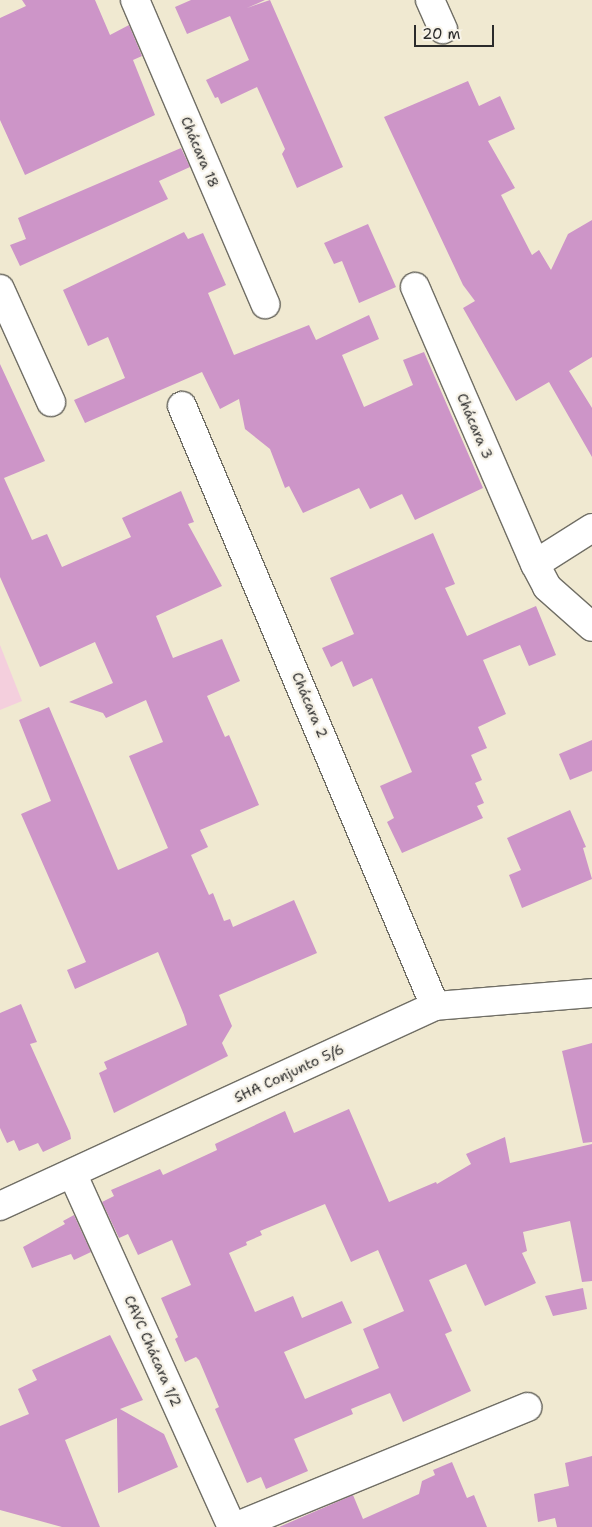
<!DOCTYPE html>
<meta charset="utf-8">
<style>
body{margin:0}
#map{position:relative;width:592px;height:1527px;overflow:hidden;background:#f0e9d1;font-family:"Shantell Sans",sans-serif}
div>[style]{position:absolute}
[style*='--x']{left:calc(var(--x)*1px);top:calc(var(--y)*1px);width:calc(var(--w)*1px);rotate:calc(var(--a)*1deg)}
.built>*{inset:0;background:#f4cfdd}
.building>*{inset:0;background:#cd95c8}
.roads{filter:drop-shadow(1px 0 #706e65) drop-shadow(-1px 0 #706e65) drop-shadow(0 1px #706e65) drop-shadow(0 -1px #706e65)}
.street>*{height:28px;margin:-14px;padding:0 14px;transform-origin:14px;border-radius:14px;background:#fff}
.secondary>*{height:28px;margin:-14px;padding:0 14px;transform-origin:14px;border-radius:14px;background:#fff}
span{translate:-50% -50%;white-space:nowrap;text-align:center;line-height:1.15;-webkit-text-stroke:5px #f7f3e8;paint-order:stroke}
.street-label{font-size:14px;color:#2b2b2b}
.scale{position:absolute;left:414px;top:25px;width:80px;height:22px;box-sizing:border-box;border:2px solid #2b2b2b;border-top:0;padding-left:6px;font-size:15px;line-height:18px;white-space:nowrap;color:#2b2b2b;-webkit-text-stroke:4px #f7f3e8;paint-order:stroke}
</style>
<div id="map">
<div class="built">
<div style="clip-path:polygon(0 645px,22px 701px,0 710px)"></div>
</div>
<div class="building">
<div style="clip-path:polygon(22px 0,95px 0,110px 35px,129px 25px,142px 56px,133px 60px,155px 115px,25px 175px,0 120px,0 18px,26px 6px)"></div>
<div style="clip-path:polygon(191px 0,265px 0,247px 8px,270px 0,343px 167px,297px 188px,282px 154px,285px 149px,257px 87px,221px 104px,218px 97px,215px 98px,206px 80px,249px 60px,230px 16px,187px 34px,175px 7px)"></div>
<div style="clip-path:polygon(468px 81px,479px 106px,500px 96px,515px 129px,488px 141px,515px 188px,501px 195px,532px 255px,539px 250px,551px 270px,568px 234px,592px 220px,592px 357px,569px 371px,592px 408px,592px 457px,549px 382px,516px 401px,463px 308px,475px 301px,463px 285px,384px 117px)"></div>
<div style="clip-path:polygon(181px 148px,190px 167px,159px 181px,168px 199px,20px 266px,10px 245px,26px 239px,18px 218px)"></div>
<div style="clip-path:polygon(368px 224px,396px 287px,359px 303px,342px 261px,334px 264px,324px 243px)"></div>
<div style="clip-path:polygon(184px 232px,188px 239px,203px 233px,226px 285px,208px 293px,234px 355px,309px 325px,316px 340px,369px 315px,379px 339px,342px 355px,364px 407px,413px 385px,403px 360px,424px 352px,483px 488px,415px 520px,402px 494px,370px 509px,359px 488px,303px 513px,289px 486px,285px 488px,270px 449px,245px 429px,239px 399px,220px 409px,202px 372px,85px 423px,74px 400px,125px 378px,108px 337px,88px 346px,63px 290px)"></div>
<div style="clip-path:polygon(0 364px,45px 461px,4px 478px,32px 540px,47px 534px,62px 567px,131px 537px,122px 518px,181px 491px,194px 522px,188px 524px,222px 586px,156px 616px,173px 658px,222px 639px,240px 681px,207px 696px,225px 737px,229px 735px,259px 805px,200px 830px,208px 847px,191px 855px,209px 895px,213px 893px,224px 921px,230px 919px,233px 927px,294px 900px,317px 953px,219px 995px,232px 1026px,222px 1043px,228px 1056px,114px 1113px,99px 1073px,107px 1069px,104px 1062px,187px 1025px,184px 1015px,158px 952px,75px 989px,67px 970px,86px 962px,21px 814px,51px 801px,19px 720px,49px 707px,118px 870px,168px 848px,129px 756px,163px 742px,146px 700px,106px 718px,103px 713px,69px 702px,113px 683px,95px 642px,40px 667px,0 577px)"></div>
<div style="clip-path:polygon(433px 533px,455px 584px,445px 588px,467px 636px,536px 606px,556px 655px,529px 666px,520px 645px,483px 660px,506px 714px,478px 727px,487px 748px,471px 755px,482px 780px,475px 783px,484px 803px,477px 806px,483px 818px,402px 853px,387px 822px,394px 818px,380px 786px,412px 772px,372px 678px,353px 687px,342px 661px,331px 667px,322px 648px,354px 634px,330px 578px)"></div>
<div style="clip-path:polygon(592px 740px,592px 771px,570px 780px,559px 754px)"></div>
<div style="clip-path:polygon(570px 810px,586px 847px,583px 848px,592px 879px,522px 908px,509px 875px,521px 870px,507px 838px)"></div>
<div style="clip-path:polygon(21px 1004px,37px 1042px,30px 1044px,70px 1133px,71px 1139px,43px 1152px,38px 1143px,19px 1151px,14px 1140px,7px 1143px,0 1128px,0 1013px)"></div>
<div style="clip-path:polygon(592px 1043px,592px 1142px,583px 1143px,562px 1051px)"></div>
<div style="clip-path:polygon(evenodd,349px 1109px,389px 1202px,436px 1182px,437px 1184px,471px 1164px,466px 1154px,505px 1137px,510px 1163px,592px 1144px,592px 1281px,582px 1282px,570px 1221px,523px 1232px,527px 1251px,522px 1253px,536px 1283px,485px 1306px,466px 1264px,429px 1280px,452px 1331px,445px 1334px,471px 1391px,403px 1422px,390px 1393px,351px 1409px,353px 1414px,294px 1439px,308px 1471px,266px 1489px,261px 1477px,247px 1483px,215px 1409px,219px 1407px,199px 1360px,196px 1357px,185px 1362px,175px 1339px,178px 1337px,161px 1298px,191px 1285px,172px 1240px,138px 1255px,128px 1234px,119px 1238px,102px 1202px,114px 1196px,111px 1190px,160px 1169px,163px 1175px,217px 1150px,215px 1144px,285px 1111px,294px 1133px,349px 1109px,325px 1204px,351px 1262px,378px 1250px,404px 1311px,363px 1329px,379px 1368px,305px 1399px,284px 1352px,352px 1323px,342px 1301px,302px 1318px,293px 1296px,255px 1312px,229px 1253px,247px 1245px,246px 1242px,262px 1235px,260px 1231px,325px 1204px)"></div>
<div style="clip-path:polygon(74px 1215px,91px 1252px,74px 1260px,71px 1254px,32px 1268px,23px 1247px,65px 1224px,63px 1221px)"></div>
<div style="clip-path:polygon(583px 1288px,587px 1309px,553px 1316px,545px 1296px)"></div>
<div style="clip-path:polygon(110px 1335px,143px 1400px,120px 1409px,164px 1434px,178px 1467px,118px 1493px,117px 1418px,65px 1440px,100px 1527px,62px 1527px,0 1510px,0 1426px,29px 1414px,18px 1389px,37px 1380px,32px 1370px)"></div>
<div style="clip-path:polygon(592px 1456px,592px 1527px,557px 1527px,555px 1518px,538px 1522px,534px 1494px,569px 1486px,565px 1463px)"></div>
<div style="clip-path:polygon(452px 1462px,467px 1498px,474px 1495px,487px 1527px,279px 1527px,353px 1495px,363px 1519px,419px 1494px,422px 1481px,435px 1475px,433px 1470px)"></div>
</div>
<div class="roads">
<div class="street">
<div style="--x:135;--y:0;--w:331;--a:66.8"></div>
<div style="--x:430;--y:0;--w:32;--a:66"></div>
<div style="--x:415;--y:287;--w:302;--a:66.6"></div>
<div style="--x:0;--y:289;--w:124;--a:65.7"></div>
<div style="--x:182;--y:406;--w:651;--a:67.14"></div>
<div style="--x:592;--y:528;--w:67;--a:147.7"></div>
<div style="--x:535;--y:564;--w:26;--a:62"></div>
<div style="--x:547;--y:587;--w:60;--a:41.6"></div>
<div style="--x:73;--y:1175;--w:386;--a:65.7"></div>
<div style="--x:235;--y:1527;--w:316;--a:-22.3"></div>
</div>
<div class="secondary">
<div style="--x:0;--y:1206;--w:479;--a:-24.7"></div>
<div style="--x:435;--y:1006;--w:158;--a:-4.7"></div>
</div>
</div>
<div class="street-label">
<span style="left:200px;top:152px;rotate:67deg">Chácara 18</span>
<span style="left:475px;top:426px;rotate:67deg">Chácara 3</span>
<span style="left:310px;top:705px;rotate:67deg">Chácara 2</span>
<span style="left:289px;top:1073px;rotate:-25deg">SHA Conjunto 5/6</span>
<span style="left:153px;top:1351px;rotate:66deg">CAVC Chácara 1/2</span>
</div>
<div class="scale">20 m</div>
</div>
